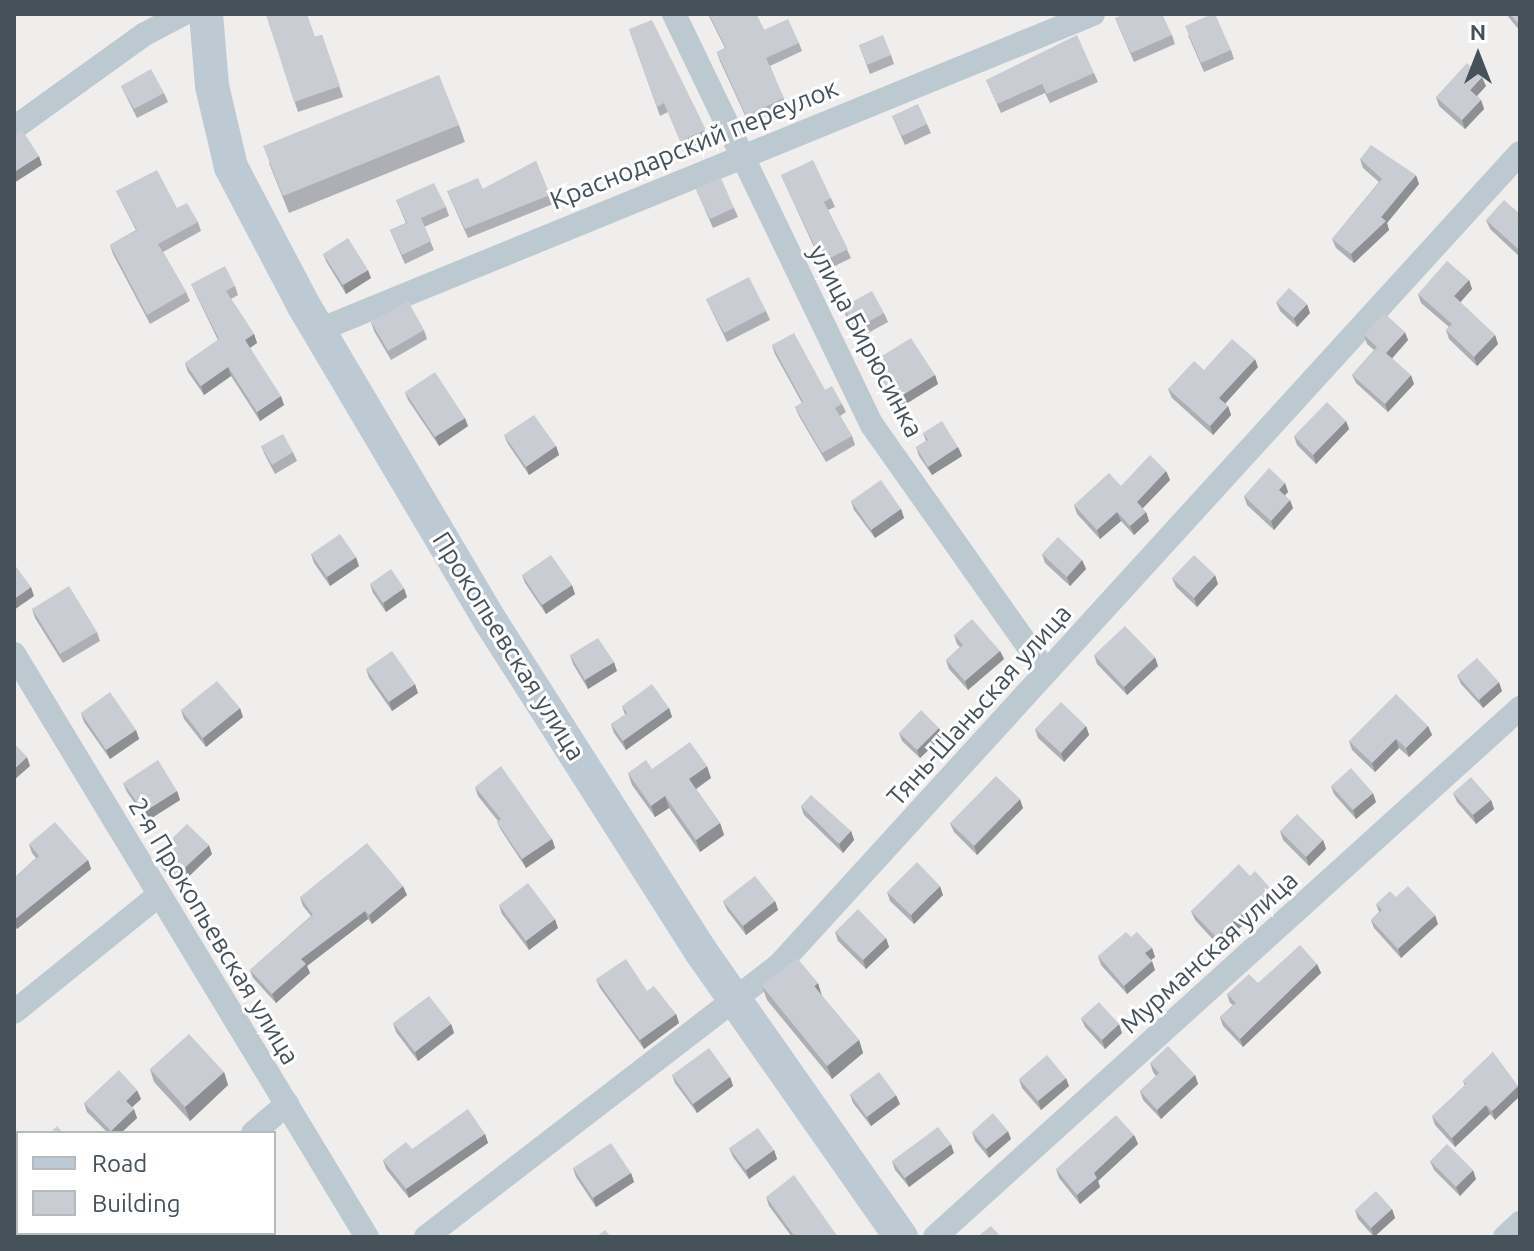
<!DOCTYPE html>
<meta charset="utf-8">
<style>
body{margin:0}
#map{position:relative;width:1534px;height:1251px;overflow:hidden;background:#f0eded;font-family:Ubuntu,sans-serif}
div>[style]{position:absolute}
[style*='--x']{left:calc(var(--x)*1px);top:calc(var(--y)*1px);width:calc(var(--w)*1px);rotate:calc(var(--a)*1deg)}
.street>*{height:24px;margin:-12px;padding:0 12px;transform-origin:12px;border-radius:12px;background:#bdc9d0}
.secondary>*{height:34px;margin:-17px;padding:0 17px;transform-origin:17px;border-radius:17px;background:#bdcad4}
.wall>*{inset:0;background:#adafb5}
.shaded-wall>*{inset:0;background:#8d8f93}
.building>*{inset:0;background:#c9ccd2}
span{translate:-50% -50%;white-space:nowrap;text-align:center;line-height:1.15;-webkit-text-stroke:6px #fff;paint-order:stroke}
.street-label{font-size:26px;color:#45525a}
.frame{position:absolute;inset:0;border:16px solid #45525a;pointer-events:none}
.legend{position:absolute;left:16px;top:1131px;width:260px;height:104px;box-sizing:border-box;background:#fff;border:2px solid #b5babd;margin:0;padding:10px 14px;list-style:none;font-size:24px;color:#45525a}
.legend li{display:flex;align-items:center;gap:16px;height:40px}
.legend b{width:40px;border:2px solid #b5babd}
.north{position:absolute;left:1438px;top:16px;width:80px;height:80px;-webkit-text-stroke:6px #fff;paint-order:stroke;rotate:0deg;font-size:22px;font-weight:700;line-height:32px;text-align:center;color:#45525a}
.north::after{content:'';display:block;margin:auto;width:28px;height:36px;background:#45525a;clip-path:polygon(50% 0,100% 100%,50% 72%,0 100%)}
</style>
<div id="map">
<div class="street">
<div style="--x:674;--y:14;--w:456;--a:64.3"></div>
<div style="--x:872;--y:425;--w:302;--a:54.8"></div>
<div style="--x:14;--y:128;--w:161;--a:-35.7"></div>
<div style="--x:145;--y:34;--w:43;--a:-27.8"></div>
<div style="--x:319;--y:330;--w:836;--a:-22.21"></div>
<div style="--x:14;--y:654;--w:682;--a:58.81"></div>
<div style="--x:14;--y:1012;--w:186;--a:-38.9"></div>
<div style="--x:253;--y:1133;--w:45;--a:-40.5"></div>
<div style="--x:134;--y:1237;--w:6;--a:-39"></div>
<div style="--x:426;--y:1237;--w:446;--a:-37.6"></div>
<div style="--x:779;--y:965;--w:1099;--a:-47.62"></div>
<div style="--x:935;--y:1237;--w:789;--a:-42.12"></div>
<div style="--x:1505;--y:1237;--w:21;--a:-43"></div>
</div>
<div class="secondary">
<div style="--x:206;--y:14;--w:72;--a:85.2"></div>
<div style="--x:212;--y:86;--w:83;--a:76.8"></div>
<div style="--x:231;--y:167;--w:157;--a:62.3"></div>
<div style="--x:304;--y:306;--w:367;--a:59.4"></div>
<div style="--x:491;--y:622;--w:393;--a:57.5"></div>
<div style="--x:702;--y:953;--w:347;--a:55"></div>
</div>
<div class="wall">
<div style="clip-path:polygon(266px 14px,315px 37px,322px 35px,343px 97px,298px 112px)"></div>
<div style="clip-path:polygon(708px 14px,756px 14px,764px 30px,799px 43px,802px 51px,770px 66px,787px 107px,749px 124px,720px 61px,717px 52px,725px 48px)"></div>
<div style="clip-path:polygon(1506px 14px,1520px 14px,1520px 31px)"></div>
<div style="clip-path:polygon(1115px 18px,1172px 35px,1175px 44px,1134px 62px)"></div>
<div style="clip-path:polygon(629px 29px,706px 130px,710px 139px,684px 150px,668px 112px,660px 116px)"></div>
<div style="clip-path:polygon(1188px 35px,1231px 50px,1234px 59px,1204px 72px)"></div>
<div style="clip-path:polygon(859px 45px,891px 55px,894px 64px,870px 74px)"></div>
<div style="clip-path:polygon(1094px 73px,1098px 82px,1050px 103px,1045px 93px,1001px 113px,986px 80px)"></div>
<div style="clip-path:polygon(121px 86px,164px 93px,168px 102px,137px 118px)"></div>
<div style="clip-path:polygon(1486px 86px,1477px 96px,1481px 100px,1484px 109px,1465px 129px,1439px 106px,1436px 97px)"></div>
<div style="clip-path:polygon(892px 116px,927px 124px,931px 133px,905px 145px)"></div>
<div style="clip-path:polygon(459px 125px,465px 142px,289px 213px,269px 163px)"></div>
<div style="clip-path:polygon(1360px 159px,1419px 184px,1387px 223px,1389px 230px,1354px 263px,1336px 248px,1332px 239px,1379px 182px,1363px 168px)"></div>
<div style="clip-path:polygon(536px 161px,553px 204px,468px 238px,447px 191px,483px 189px)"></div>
<div style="clip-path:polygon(781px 175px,831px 198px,835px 207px,828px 210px,851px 258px,825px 271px)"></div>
<div style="clip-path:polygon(696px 189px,734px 208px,738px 217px,713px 228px)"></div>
<div style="clip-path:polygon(116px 191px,177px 208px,198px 222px,201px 231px,163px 252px,186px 292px,190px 301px,150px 324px,113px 254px,110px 245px,136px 230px)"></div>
<div style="clip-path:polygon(396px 200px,446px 207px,449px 216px,424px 227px,434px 250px,405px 264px,390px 230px,406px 223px)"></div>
<div style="clip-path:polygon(1520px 214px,1520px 257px,1490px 229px,1486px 220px)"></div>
<div style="clip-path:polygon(323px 254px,371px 278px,346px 294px,327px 263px)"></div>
<div style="clip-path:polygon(1469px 280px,1472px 289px,1460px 302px,1495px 335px,1498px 344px,1477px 366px,1449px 339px,1446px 330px,1449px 327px,1421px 303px,1418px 294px)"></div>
<div style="clip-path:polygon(191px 284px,235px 286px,238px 295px,231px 299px,254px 334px,257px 343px,250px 348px,284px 405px,260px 421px,231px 376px,204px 395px,188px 372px,185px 363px,218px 340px)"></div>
<div style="clip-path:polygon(706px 299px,766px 311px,770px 320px,727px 342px)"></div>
<div style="clip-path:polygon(1276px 302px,1310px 313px,1297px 327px,1280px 311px)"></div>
<div style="clip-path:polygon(843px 307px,884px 313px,888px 322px,859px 338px,846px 316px)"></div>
<div style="clip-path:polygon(371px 322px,424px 330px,427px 339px,391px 360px,374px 331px)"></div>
<div style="clip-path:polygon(1364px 335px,1408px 340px,1392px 358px,1414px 384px,1388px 412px,1356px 383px,1352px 375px,1374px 350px,1367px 344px)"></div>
<div style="clip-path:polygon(772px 345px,842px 404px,846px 412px,840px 416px,852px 436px,855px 445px,826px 462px,799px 416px,795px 407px,802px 403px,775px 354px)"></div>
<div style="clip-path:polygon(869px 364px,935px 375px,938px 384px,896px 410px,873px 373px)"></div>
<div style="clip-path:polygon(1258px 367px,1225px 404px,1228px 406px,1231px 415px,1213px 435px,1172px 398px,1168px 389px,1204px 370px)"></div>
<div style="clip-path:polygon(405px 392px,468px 426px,439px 446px,408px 400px)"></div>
<div style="clip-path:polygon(1346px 421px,1349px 429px,1316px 464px,1297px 445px,1294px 436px)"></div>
<div style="clip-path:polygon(923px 433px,958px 447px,962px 456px,932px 475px,919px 456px,916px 447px,926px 441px)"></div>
<div style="clip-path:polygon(504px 435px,556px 446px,559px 455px,529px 475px,508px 444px)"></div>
<div style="clip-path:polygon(261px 446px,293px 452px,297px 461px,275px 474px,265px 455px)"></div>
<div style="clip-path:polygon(1166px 471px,1170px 480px,1142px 509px,1146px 512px,1149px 521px,1134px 535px,1121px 521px,1100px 539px,1077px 514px,1074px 505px,1121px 486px)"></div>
<div style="clip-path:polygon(1285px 483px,1288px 492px,1285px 495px,1293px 508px,1274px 530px,1247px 505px,1244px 496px)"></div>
<div style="clip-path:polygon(851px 501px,901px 509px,904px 518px,875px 538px,854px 510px)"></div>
<div style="clip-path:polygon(311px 554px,359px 566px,330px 586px,314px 563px)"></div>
<div style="clip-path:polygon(1042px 554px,1082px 560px,1086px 569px,1070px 586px,1045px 563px)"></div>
<div style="clip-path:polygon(522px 575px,575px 594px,546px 614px,525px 583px)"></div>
<div style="clip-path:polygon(1172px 578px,1218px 584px,1197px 607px,1176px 587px)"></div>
<div style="clip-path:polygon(370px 584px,407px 597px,386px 612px,373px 593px)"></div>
<div style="clip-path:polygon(32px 609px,97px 632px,100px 641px,63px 663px,35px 618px)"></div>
<div style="clip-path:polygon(954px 635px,1000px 651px,1004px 659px,968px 690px,949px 669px,946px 660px,960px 647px,957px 644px)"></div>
<div style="clip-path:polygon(570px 655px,617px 671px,588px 689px,573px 664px)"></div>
<div style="clip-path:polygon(1094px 655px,1158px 666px,1127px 695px,1097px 664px)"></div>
<div style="clip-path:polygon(366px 669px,418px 693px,392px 711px,369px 678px)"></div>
<div style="clip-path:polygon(1457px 675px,1502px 691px,1483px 708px,1461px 684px)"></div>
<div style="clip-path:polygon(622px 706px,669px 708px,672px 717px,626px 750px,614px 733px,611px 724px,625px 715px)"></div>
<div style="clip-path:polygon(181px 710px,243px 717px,206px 747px,184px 719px)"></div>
<div style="clip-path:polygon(81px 713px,136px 730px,139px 739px,110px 759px,84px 722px)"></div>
<div style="clip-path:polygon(1086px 726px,1089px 735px,1064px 762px,1038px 738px,1035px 729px)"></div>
<div style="clip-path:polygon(1428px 726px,1432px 735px,1409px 757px,1399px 748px,1375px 772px,1352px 750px,1349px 741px)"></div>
<div style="clip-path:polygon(939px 728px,942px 737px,920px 758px,902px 741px,899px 733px)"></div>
<div style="clip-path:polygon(652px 769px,711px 778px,696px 789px,720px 823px,724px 835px,700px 852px,669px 808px,655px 817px,632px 785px,628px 773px)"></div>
<div style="clip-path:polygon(123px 783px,177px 791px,180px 800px,147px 821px,127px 792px)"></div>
<div style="clip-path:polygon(1331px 786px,1376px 802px,1356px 819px,1334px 794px)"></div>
<div style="clip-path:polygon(475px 787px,552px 839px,555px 848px,526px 868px,501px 830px,497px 822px,498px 821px,478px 796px)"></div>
<div style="clip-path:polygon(1453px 793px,1491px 800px,1494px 809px,1476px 824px,1457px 802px)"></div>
<div style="clip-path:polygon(801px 806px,851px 831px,854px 840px,843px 853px,804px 815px)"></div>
<div style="clip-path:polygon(1023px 808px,977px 855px,954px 832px,950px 823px)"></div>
<div style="clip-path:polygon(1280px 831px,1323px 840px,1326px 849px,1309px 866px,1283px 840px)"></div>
<div style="clip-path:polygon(29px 844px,88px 860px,91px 869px,17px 929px,14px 926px,14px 878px,36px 858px,32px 853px)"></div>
<div style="clip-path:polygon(212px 854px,178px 887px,158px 863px,155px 855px)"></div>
<div style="clip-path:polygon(1250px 876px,1274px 898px,1219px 946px,1195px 920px,1191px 911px)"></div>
<div style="clip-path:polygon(887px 892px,943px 895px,914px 924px,890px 901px)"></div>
<div style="clip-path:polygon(407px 895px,372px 924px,368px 919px,307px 966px,310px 973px,276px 1003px,253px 978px,250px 970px,311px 916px,303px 906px,300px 897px)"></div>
<div style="clip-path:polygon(723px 901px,775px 901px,778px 910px,746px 935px,727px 910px)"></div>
<div style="clip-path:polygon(1376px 904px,1438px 924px,1401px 958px,1374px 928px,1371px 920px,1379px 912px)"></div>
<div style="clip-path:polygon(499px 905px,558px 928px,529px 950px,502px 914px)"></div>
<div style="clip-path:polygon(835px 932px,886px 938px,889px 947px,866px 969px,838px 941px)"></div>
<div style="clip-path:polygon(1131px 937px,1152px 948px,1155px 957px,1151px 960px,1155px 970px,1127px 994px,1101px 965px,1098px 956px)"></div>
<div style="clip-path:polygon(1317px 964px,1321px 973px,1243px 1047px,1223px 1026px,1220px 1017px,1233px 1005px,1230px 1003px,1227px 994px)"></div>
<div style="clip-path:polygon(596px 979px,647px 991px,676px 1014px,679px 1023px,644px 1049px,600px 988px)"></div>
<div style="clip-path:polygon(762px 986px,822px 996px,859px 1040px,863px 1053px,832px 1079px,767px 1000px)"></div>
<div style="clip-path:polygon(1081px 1018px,1122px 1033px,1105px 1049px,1085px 1027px)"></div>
<div style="clip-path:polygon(393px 1023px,451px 1024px,454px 1033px,418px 1061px,396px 1032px)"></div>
<div style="clip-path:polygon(1493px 1052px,1495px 1120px,1490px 1114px,1455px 1147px,1435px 1125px,1432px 1116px,1465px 1086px,1463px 1081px)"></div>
<div style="clip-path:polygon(1150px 1063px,1195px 1075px,1198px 1084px,1161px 1119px,1143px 1100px,1140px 1091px,1156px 1076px,1153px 1072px)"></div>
<div style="clip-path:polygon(150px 1069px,224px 1072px,228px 1085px,190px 1121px,154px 1082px)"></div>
<div style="clip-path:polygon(672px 1075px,730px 1077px,733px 1086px,697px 1113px,675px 1083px)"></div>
<div style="clip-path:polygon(1019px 1079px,1069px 1086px,1041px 1110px,1022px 1088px)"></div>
<div style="clip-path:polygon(850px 1094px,900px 1104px,871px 1126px,853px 1103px)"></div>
<div style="clip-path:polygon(141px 1099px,132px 1107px,137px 1118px,121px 1133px,108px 1133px,87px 1112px,84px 1103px)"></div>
<div style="clip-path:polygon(972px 1132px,1011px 1139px,989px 1158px,975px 1141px)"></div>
<div style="clip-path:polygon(485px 1134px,488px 1143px,409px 1198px,386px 1169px,383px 1160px,412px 1149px)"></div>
<div style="clip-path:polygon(1134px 1135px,1138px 1144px,1098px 1181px,1100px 1187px,1080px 1204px,1059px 1178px,1056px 1169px)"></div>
<div style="clip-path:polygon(729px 1148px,774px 1150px,777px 1159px,749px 1179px,733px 1157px)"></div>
<div style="clip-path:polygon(954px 1153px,909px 1187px,895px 1170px,892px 1161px)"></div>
<div style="clip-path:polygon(1430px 1161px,1476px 1179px,1460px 1196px,1434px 1170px)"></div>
<div style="clip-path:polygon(573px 1168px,631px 1173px,634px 1182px,596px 1207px,576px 1177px)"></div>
<div style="clip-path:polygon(766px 1197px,838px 1237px,792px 1237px,769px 1206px)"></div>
<div style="clip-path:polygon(1392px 1209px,1395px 1218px,1374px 1237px,1358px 1219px,1355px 1210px)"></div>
</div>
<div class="shaded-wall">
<div style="clip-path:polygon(1482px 77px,1486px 86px,1474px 99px,1470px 90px)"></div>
<div style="clip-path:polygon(1481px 100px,1484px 109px,1465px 129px,1462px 120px)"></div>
<div style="clip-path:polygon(39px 156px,42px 165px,14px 183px,14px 172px)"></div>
<div style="clip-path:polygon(1416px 175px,1419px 184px,1387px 223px,1389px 230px,1354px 263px,1351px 254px)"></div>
<div style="clip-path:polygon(368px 270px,371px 278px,346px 294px,343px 285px)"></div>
<div style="clip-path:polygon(1469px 280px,1472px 289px,1458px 305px,1454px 296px)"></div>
<div style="clip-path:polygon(1307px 304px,1310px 313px,1297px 327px,1294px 318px)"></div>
<div style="clip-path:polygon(1405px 332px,1408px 340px,1389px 362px,1386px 353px)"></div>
<div style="clip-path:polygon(254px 334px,257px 343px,248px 349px,245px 340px)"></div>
<div style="clip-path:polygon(1495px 335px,1498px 344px,1477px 366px,1474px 357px)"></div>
<div style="clip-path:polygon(1255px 359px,1258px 367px,1222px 407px,1219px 398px)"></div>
<div style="clip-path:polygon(228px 367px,231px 376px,204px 395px,201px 386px)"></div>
<div style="clip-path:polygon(935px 375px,938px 384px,896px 410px,893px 401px)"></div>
<div style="clip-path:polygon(1411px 375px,1414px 384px,1388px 412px,1385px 404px)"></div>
<div style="clip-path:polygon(281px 396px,284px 405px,260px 421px,257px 412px)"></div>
<div style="clip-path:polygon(1228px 406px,1231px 415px,1213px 435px,1210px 426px)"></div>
<div style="clip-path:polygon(465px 418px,468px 426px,439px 446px,435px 437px)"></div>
<div style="clip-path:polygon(1346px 421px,1349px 429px,1316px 464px,1313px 455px)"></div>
<div style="clip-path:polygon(556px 446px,559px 455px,529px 475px,526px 467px)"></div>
<div style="clip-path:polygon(958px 447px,962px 456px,932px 475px,928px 467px)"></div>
<div style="clip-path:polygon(1166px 471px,1170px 480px,1140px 511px,1137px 502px)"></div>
<div style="clip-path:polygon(1285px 483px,1288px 492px,1282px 498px,1279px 490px)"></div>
<div style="clip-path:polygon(1290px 500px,1293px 508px,1274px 530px,1271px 521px)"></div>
<div style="clip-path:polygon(901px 509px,904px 518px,875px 538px,871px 530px)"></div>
<div style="clip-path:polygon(1117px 512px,1121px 521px,1100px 539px,1097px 530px)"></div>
<div style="clip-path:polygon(1146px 512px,1149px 521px,1134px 535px,1130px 526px)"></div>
<div style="clip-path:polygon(356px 557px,359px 566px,330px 586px,327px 577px)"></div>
<div style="clip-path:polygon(1082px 560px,1086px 569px,1070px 586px,1067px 577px)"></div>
<div style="clip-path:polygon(1215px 575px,1218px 584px,1197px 607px,1194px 598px)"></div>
<div style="clip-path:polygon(572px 585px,575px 594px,546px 614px,542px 605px)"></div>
<div style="clip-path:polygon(31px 587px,34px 596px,14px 610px,14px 599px)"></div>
<div style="clip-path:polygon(404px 588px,407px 597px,386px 612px,383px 603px)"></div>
<div style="clip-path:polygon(1000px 651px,1004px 659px,968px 690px,965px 681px)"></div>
<div style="clip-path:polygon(1155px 657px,1158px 666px,1127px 695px,1124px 687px)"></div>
<div style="clip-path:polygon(614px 662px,617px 671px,588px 689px,585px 680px)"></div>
<div style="clip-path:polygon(1499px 682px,1502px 691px,1483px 708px,1479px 700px)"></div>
<div style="clip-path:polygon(415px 684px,418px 693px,392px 711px,389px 702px)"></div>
<div style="clip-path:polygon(240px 708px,243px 717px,206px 747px,203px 738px)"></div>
<div style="clip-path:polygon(669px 708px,672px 717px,626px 750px,623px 741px)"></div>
<div style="clip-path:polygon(1086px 726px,1089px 735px,1064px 762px,1061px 753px)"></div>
<div style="clip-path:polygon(1428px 726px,1432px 735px,1409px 757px,1406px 748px)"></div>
<div style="clip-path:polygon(939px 728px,942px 737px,920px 758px,917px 750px)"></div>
<div style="clip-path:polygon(136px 730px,139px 739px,110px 759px,106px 750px)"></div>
<div style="clip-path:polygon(1396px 739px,1399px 748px,1375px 772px,1372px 763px)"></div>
<div style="clip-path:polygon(27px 757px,30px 766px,14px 780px,14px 769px)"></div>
<div style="clip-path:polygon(707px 766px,711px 778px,693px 791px,689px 779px)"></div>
<div style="clip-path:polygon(177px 791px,180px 800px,147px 821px,144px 812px)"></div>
<div style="clip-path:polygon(1373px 793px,1376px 802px,1356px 819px,1353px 810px)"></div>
<div style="clip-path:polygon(665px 796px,669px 808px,655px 817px,651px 806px)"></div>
<div style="clip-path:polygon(1020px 799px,1023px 808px,977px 855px,974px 846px)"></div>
<div style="clip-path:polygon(1491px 800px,1494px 809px,1476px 824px,1473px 815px)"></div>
<div style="clip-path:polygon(720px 823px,724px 835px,700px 852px,696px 840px)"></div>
<div style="clip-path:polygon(851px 831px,854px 840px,843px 853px,839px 844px)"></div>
<div style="clip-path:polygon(552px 839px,555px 848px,526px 868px,522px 859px)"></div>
<div style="clip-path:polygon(1323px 840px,1326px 849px,1309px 866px,1306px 857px)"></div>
<div style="clip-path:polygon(209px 845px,212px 854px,178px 887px,174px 878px)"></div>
<div style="clip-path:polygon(88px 860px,91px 869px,17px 929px,14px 920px)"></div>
<div style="clip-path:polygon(403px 886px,407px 895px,372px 924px,369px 915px)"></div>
<div style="clip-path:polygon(940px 886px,943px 895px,914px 924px,911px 915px)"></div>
<div style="clip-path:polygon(1271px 889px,1274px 898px,1219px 946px,1216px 937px)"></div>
<div style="clip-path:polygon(775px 901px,778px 910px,746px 935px,743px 926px)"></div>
<div style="clip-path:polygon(365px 911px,368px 919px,307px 966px,310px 973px,276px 1003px,272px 994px,301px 959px)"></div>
<div style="clip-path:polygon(1435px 915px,1438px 924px,1401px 958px,1398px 949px)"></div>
<div style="clip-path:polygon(555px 919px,558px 928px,529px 950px,526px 941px)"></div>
<div style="clip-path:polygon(886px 938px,889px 947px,866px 969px,863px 960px)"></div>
<div style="clip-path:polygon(1152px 948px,1155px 957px,1148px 962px,1145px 953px)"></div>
<div style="clip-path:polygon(1152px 961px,1155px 970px,1127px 994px,1124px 986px)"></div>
<div style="clip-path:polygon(1317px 964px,1321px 973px,1243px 1047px,1240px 1039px)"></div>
<div style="clip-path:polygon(818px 983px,822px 996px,814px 986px)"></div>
<div style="clip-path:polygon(676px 1014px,679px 1023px,644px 1049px,640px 1040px)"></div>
<div style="clip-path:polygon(451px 1024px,454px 1033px,418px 1061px,415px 1052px)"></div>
<div style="clip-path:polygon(1119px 1024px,1122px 1033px,1105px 1049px,1102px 1040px)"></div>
<div style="clip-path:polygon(859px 1040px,863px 1053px,832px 1079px,827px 1066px)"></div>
<div style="clip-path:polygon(224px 1072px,228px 1085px,190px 1121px,185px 1107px)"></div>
<div style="clip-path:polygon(1195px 1075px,1198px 1084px,1161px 1119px,1157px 1110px)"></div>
<div style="clip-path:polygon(730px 1077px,733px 1086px,697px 1113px,693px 1104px)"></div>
<div style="clip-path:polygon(1066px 1078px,1069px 1086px,1041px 1110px,1038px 1101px)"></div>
<div style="clip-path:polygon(1518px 1086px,1520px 1096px,1495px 1120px,1492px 1111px)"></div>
<div style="clip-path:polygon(137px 1090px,141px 1099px,129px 1110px,126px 1101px)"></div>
<div style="clip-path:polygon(896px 1095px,900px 1104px,871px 1126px,867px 1117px)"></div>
<div style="clip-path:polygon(1486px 1105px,1490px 1114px,1455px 1147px,1452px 1138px)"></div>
<div style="clip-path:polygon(134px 1109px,137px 1118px,121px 1133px,111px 1133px,111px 1131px)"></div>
<div style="clip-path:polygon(1008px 1131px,1011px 1139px,989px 1158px,986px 1149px)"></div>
<div style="clip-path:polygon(485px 1134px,488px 1143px,409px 1198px,406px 1189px)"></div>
<div style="clip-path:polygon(1134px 1135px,1138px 1144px,1098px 1181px,1100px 1187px,1080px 1204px,1077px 1195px,1094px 1173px)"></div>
<div style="clip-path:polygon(951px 1144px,954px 1153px,909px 1187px,905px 1178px)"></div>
<div style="clip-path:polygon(774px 1150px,777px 1159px,749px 1179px,746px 1170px)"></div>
<div style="clip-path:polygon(1473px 1170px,1476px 1179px,1460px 1196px,1456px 1187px)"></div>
<div style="clip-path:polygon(631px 1173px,634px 1182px,596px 1207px,593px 1198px)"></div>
<div style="clip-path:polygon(18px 1205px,18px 1221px,14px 1224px,14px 1209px)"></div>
<div style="clip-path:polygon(1392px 1209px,1395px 1218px,1374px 1237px,1371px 1228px)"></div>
<div style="clip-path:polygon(229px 1233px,243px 1233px,238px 1237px,224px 1237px)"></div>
</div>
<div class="building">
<div style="clip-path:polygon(266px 14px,307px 14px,315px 37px,322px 35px,340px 86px,294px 102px)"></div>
<div style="clip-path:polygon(709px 14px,756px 14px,764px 30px,788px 19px,799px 43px,766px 58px,784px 98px,746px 116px,717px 52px,726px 48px)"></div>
<div style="clip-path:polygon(1125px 14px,1162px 14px,1172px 35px,1131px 53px,1115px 18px)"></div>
<div style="clip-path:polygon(1212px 14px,1215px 14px,1231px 50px,1201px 63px,1185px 26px)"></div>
<div style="clip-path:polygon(1510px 14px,1520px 14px,1520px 22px,1518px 23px)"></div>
<div style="clip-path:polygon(652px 20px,706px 130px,680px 141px,664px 103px,657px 107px,629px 29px)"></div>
<div style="clip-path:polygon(883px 35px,891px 55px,867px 65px,859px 45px)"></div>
<div style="clip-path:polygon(1077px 35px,1094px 73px,1047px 94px,1042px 84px,997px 104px,986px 80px)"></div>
<div style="clip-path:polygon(1467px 63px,1482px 77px,1470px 90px,1481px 100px,1462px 120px,1436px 97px)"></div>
<div style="clip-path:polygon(151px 69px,164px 93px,134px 109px,121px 86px)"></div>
<div style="clip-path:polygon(439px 75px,459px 125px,283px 196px,263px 146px)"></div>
<div style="clip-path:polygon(918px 104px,927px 124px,902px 136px,892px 116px)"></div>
<div style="clip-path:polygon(22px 130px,39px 156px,14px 172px,14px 135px)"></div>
<div style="clip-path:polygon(1371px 145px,1416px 175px,1381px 217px,1386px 221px,1351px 254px,1332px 239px,1382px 179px,1360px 159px)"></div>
<div style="clip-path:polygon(813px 160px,831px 198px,824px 202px,848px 249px,822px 262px,781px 175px)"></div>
<div style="clip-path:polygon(536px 161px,550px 195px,465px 229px,447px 191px,478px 178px,483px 189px)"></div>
<div style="clip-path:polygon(157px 170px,177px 208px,187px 203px,198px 222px,158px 244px,186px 292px,147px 315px,110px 245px,137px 230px,116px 191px)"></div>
<div style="clip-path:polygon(721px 178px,734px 208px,710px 219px,696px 189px)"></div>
<div style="clip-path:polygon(434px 183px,446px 207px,421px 218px,431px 241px,402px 255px,390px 230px,407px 223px,396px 200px)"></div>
<div style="clip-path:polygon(1504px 200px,1520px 214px,1520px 219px,1517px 222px,1520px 225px,1520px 247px,1518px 249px,1486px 220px)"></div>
<div style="clip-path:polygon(348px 238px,368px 270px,343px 285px,323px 254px)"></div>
<div style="clip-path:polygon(1447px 261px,1469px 280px,1454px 296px,1495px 335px,1474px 357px,1446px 330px,1452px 324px,1418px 294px)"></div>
<div style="clip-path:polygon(225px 266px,235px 286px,226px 291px,254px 334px,245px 340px,281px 396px,257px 412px,228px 367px,201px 386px,185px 363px,219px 339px,191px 284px)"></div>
<div style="clip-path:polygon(749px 277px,766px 311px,724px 333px,706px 299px)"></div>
<div style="clip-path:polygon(1289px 288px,1307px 304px,1294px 318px,1276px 302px)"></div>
<div style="clip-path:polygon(872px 291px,884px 313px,856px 329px,843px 307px)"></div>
<div style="clip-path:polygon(408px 301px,424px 330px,388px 351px,371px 322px)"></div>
<div style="clip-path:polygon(1384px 313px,1405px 332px,1386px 353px,1411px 375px,1385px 404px,1352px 375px,1377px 347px,1364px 335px)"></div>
<div style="clip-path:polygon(794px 333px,825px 390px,832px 386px,842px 404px,835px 408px,852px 436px,822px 453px,795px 407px,803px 402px,772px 345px)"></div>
<div style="clip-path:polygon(911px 338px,935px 375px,893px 401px,869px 364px)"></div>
<div style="clip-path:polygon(1232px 339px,1255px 359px,1219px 398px,1228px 406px,1210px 426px,1168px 389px,1194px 361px,1204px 370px)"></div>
<div style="clip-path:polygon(435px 372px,465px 418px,435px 437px,405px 392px)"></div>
<div style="clip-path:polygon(1327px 402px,1346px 421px,1313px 455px,1294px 436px)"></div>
<div style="clip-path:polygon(534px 415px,556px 446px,526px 467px,504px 435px)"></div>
<div style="clip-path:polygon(942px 421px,958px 447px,928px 467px,916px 447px,928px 440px,923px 433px)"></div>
<div style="clip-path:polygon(283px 434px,293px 452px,272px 465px,261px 446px)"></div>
<div style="clip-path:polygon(1150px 455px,1166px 471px,1137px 502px,1146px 512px,1130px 526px,1117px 512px,1097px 530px,1074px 505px,1109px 473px,1121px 486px)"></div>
<div style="clip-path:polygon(1269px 468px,1285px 483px,1279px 490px,1290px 500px,1271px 521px,1244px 496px)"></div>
<div style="clip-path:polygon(881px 480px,901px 509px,871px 530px,851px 501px)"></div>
<div style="clip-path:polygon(340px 534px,356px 557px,327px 577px,311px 554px)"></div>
<div style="clip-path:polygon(1058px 537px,1082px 560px,1067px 577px,1042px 554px)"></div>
<div style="clip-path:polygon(551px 555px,572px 585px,542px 605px,522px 575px)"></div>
<div style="clip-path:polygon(1194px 555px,1215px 575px,1194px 598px,1172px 578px)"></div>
<div style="clip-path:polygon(14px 564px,31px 587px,14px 599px)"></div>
<div style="clip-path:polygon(391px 569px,404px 588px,383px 603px,370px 584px)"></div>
<div style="clip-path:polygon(69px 586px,97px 632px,60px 654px,32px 609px)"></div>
<div style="clip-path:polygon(972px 619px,1000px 651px,965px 681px,946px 660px,963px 645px,954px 635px)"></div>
<div style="clip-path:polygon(1125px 626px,1155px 657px,1124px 687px,1094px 655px)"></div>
<div style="clip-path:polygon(598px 638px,614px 662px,585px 680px,570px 655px)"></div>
<div style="clip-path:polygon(392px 651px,415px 684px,389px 702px,366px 669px)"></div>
<div style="clip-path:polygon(1477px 658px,1499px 682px,1479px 700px,1457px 675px)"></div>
<div style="clip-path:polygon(217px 681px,240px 708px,203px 738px,181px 710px)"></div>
<div style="clip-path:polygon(652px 684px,669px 708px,623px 741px,611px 724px,627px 713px,622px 706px)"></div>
<div style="clip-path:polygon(110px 692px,136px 730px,106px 750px,81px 713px)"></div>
<div style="clip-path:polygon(1396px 694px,1428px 726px,1406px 748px,1396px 739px,1372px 763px,1349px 741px)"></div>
<div style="clip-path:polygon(1061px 702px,1086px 726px,1061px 753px,1035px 729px)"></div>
<div style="clip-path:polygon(921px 710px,939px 728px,917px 750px,899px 733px)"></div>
<div style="clip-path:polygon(690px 742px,707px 766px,689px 779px,720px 823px,696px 840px,665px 796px,651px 806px,628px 773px,646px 760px,652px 769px)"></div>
<div style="clip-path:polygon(14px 743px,27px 757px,14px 769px)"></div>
<div style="clip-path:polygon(158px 760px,177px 791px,144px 812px,123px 783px)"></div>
<div style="clip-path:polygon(501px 766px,552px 839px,522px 859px,497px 822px,501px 819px,475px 787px)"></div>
<div style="clip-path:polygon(1351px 768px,1373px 793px,1353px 810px,1331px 786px)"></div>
<div style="clip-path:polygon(996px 776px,1020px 799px,974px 846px,950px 823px)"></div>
<div style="clip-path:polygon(1471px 777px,1491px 800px,1473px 815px,1453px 793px)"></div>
<div style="clip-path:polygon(811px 795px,851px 831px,839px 844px,801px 806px)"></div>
<div style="clip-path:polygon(1297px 814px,1323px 840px,1306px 857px,1280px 831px)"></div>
<div style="clip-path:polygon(55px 822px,88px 860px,14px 920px,14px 878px,39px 856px,29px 844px)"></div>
<div style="clip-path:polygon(187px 824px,209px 845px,174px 878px,155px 855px)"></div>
<div style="clip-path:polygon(367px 843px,403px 886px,369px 915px,365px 911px,301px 959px,306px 964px,272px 994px,250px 970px,313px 915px,300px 897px)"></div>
<div style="clip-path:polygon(917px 862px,940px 886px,911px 915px,887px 892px)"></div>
<div style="clip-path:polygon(1239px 864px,1250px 876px,1255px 871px,1271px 889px,1216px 937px,1191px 911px)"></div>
<div style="clip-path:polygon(755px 876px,775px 901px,743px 926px,723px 901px)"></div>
<div style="clip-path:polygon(528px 883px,555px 919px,526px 941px,499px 905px)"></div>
<div style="clip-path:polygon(1408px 886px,1435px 915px,1398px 949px,1371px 920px,1382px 910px,1376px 904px,1390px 891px,1396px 897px)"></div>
<div style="clip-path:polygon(858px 909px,886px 938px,863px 960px,835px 932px)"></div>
<div style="clip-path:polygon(1126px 932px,1131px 937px,1137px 932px,1152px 948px,1145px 953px,1152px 961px,1124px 986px,1098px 956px)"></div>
<div style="clip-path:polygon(1300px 945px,1317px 964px,1240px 1039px,1220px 1017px,1236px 1003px,1227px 994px,1249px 974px,1258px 983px)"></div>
<div style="clip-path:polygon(797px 958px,818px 983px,814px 986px,859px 1040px,827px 1066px,762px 986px)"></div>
<div style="clip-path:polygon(626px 959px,647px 991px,654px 986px,676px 1014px,640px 1040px,596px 979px)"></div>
<div style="clip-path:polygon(429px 996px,451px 1024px,415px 1052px,393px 1023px)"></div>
<div style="clip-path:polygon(1099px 1002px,1119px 1024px,1102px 1040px,1081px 1018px)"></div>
<div style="clip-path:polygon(189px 1034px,224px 1072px,185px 1107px,150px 1069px)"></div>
<div style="clip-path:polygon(1168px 1046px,1195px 1075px,1157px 1110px,1140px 1091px,1159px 1073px,1150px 1063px)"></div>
<div style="clip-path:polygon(709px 1048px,730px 1077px,693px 1104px,672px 1075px)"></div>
<div style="clip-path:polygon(1493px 1052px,1518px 1086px,1492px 1111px,1486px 1105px,1452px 1138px,1432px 1116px,1466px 1084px,1463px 1081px)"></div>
<div style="clip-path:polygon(1047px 1055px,1066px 1078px,1038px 1101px,1019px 1079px)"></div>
<div style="clip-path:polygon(119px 1070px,137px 1090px,126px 1101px,134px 1109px,111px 1131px,84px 1103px)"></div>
<div style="clip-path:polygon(879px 1072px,896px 1095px,867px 1117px,850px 1094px)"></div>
<div style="clip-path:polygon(468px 1109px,485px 1134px,406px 1189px,383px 1160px,406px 1142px,412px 1149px)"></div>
<div style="clip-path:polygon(993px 1113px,1008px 1131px,986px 1149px,972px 1132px)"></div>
<div style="clip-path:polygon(1116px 1115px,1134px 1135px,1094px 1173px,1097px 1178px,1077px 1195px,1056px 1169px)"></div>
<div style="clip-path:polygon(57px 1126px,63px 1133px,50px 1133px)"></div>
<div style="clip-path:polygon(938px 1127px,951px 1144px,905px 1178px,892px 1161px)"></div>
<div style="clip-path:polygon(758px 1128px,774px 1150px,746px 1170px,729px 1148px)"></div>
<div style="clip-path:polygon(611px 1143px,631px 1173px,593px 1198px,573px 1168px)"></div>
<div style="clip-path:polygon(1447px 1144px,1473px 1170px,1456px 1187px,1430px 1161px)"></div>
<div style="clip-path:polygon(18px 1165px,18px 1205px,14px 1209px,14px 1169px)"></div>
<div style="clip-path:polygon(794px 1175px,838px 1237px,795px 1237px,766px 1197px)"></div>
<div style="clip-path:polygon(1376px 1191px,1392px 1209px,1371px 1228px,1355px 1210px)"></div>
<div style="clip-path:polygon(991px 1226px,1001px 1237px,977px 1237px)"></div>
<div style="clip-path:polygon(605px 1230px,611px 1237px,596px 1237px)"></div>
<div style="clip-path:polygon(174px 1233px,229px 1233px,224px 1237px,177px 1237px)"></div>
</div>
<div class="street-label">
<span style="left:694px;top:144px;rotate:-22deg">Краснодарский переулок</span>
<span style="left:866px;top:341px;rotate:62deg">улица Бирюсинка</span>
<span style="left:509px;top:646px;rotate:58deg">Прокопьевская улица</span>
<span style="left:979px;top:705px;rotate:-48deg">Тянь-Шаньская улица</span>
<span style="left:214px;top:931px;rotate:59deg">2-я Прокопьевская улица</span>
<span style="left:1209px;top:952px;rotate:-42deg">Мурманская улица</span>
</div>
<div class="frame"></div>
<ul class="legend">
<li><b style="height:10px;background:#bdcad4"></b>Road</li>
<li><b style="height:22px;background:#c9ccd2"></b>Building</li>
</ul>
<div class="north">N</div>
</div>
